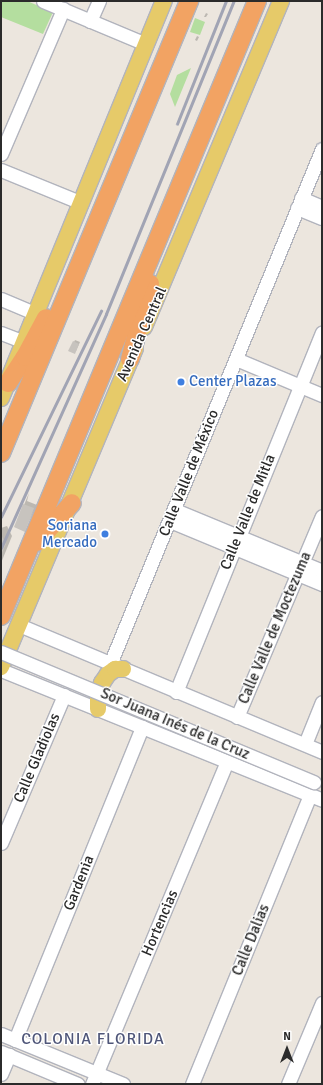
<!DOCTYPE html>
<meta charset="utf-8">
<style>
body{margin:0}
#map{position:relative;width:323px;height:1085px;overflow:hidden;background:#ece6de;font-family:Signika,sans-serif}
div>[style]{position:absolute}
[style*='--x']{left:calc(var(--x)*1px);top:calc(var(--y)*1px);width:calc(var(--w)*1px);rotate:calc(var(--a)*1deg)}
.green>*{inset:0;background:#b4de9f}
.shadow>*{inset:0;background:#0003}
.building>*{inset:0;background:#c7c3be}
.roads{filter:drop-shadow(1px 0 #b2b4bd) drop-shadow(-1px 0 #b2b4bd) drop-shadow(0 1px #b2b4bd) drop-shadow(0 -1px #b2b4bd)}
.minor>*{height:13px;margin:-6.5px;padding:0 6.5px;transform-origin:6.5px;border-radius:6.5px;background:#fff}
.major>*{height:16px;margin:-8px;padding:0 8px;transform-origin:8px;border-radius:8px;background:#e6ca69}
.highway>*{height:18px;margin:-9px;padding:0 9px;transform-origin:9px;border-radius:9px;background:#f2a363}
.rail>*{height:2.5px;margin:-1.25px;padding:0 1.25px;transform-origin:1.25px;border-radius:1.25px;background:#a1a4b4}
.bridges{filter:drop-shadow(1px 0 #b2b4bd) drop-shadow(-1px 0 #b2b4bd) drop-shadow(0 1px #b2b4bd) drop-shadow(0 -1px #b2b4bd)}
.minor-bridge>*{height:13px;margin:-6.5px;padding:0 6.5px;transform-origin:6.5px;border-radius:6.5px;background:#fff}
.dots>*{width:11px;height:11px;translate:-50% -50%;box-sizing:border-box;border:2px solid #fff;border-radius:50%}
span{translate:-50% -50%;white-space:nowrap;text-align:center;line-height:1.15;-webkit-text-stroke:3px #fff;paint-order:stroke}
.street-label{font-size:15px;color:#2b2b2b}
.shop-label{font-size:15px;color:#366cbe}
.left{translate:0 -50%;text-align:left}
.right{translate:-100% -50%;text-align:right}
.neighbourhood-label{font-size:16px;color:#4f5679;letter-spacing:1px}
.frame{position:absolute;inset:0;border:2px solid #2b2b2b;pointer-events:none}
.north{position:absolute;left:267px;top:1029px;width:40px;height:40px;-webkit-text-stroke:3px #fff;paint-order:stroke;rotate:0deg;font-size:11px;font-weight:700;line-height:16px;text-align:center;color:#2b2b2b}
.north::after{content:'';display:block;margin:auto;width:14px;height:18px;background:#2b2b2b;clip-path:polygon(50% 0,100% 100%,50% 72%,0 100%)}
</style>
<div id="map">
<div class="green">
<div style="clip-path:polygon(1px 1px,27px 1px,53px 12px,43px 34px,1px 17px)"></div>
<div style="clip-path:polygon(195px 18px,205px 22px,200px 35px,190px 32px)"></div>
<div style="clip-path:polygon(191px 68px,175px 107px,170px 94px,177px 75px)"></div>
</div>
<div class="shadow">
<div style="clip-path:polygon(206px 13px,208px 14px,206px 17px,204px 17px)"></div>
<div style="clip-path:polygon(197px 36px,199px 37px,197px 41px,195px 40px)"></div>
<div style="clip-path:polygon(75px 340px,80px 342px,76px 351px,74px 342px)"></div>
<div style="clip-path:polygon(29px 493px,27px 501px,37px 505px,24px 531px,24px 505px)"></div>
<div style="clip-path:polygon(7px 526px,12px 536px,1px 563px,1px 528px)"></div>
</div>
<div class="building">
<div style="clip-path:polygon(73px 341px,79px 344px,75px 354px,68px 351px)"></div>
<div style="clip-path:polygon(23px 504px,34px 508px,25px 532px,14px 527px)"></div>
<div style="clip-path:polygon(1px 535px,6px 544px,1px 555px)"></div>
</div>
<div class="roads">
<div class="minor">
<div style="--x:43;--y:1;--w:112;--a:22.7"></div>
<div style="--x:90;--y:21;--w:22;--a:-66"></div>
<div style="--x:1;--y:154;--w:158;--a:-66.8"></div>
<div style="--x:1;--y:170;--w:87;--a:22.2"></div>
<div style="--x:301;--y:198;--w:23;--a:23"></div>
<div style="--x:297;--y:208;--w:27;--a:22"></div>
<div style="--x:1;--y:299;--w:38;--a:23"></div>
<div style="--x:1;--y:333;--w:25;--a:21"></div>
<div style="--x:236;--y:359;--w:93;--a:22.7"></div>
<div style="--x:175;--y:510;--w:159;--a:22.5"></div>
<div style="--x:170;--y:521;--w:165;--a:22.5"></div>
<div style="--x:19;--y:625;--w:329;--a:22.7"></div>
<div style="--x:110;--y:664;--w:557;--a:-67.63"></div>
<div style="--x:1;--y:670;--w:346;--a:22"></div>
<div style="--x:176;--y:692;--w:388;--a:-67.9"></div>
<div style="--x:237;--y:717;--w:218;--a:-67.1"></div>
<div style="--x:305;--y:744;--w:45;--a:-68"></div>
<div style="--x:1;--y:843;--w:161;--a:-66.9"></div>
<div style="--x:1;--y:1034;--w:132;--a:22.3"></div>
<div style="--x:15;--y:1040;--w:338;--a:-67.9"></div>
<div style="--x:1;--y:1052;--w:83;--a:22.6"></div>
<div style="--x:1;--y:1074;--w:21;--a:-67"></div>
<div style="--x:92;--y:1084;--w:349;--a:-67.3"></div>
<div style="--x:192;--y:1084;--w:312;--a:-67.8"></div>
<div style="--x:288;--y:1084;--w:88;--a:-67.2"></div>
</div>
<div class="major">
<div style="--x:144;--y:327;--w:354;--a:-67.2"></div>
<div style="--x:1;--y:398;--w:429;--a:-67.7"></div>
<div style="--x:1;--y:667;--w:346;--a:-67.2"></div>
<div style="--x:98;--y:709;--w:15;--a:-90"></div>
<div style="--x:98;--y:694;--w:12;--a:-70"></div>
<div style="--x:102;--y:683;--w:11;--a:-56"></div>
<div style="--x:108;--y:674;--w:9;--a:-36"></div>
<div style="--x:115;--y:669;--w:8;--a:0"></div>
</div>
<div class="highway">
<div style="--x:130;--y:359;--w:78;--a:-75.1"></div>
<div style="--x:8;--y:383;--w:31;--a:-57"></div>
<div style="--x:25;--y:357;--w:44;--a:-61.7"></div>
<div style="--x:1;--y:453;--w:490;--a:-67.4"></div>
<div style="--x:37;--y:542;--w:52;--a:-48.1"></div>
<div style="--x:1;--y:616;--w:666;--a:-67.4"></div>
</div>
</div>
<div class="rail">
<div style="--x:177;--y:124;--w:132;--a:-68.3"></div>
<div style="--x:1;--y:517;--w:229;--a:-64.1"></div>
<div style="--x:1;--y:548;--w:256;--a:-65.8"></div>
<div style="--x:106;--y:314;--w:338;--a:-67.8"></div>
</div>
<div class="bridges">
<div class="minor-bridge">
<div style="--x:1;--y:652;--w:339;--a:22.6"></div>
</div>
</div>
<div class="dots">
<div style="left:181px;top:382px;background:#3f7fe0"></div>
<div style="left:105px;top:534px;background:#3f7fe0"></div>
</div>
<div class="street-label">
<span style="left:142px;top:334px;rotate:-66deg">Avenida Central</span>
<span style="left:189px;top:473px;rotate:-68deg">Calle Valle de México</span>
<span style="left:248px;top:512px;rotate:-68deg">Calle Valle de Mitla</span>
<span style="left:275px;top:628px;rotate:-67deg">Calle Valle de Moctezuma</span>
<span style="left:175px;top:724px;rotate:23deg">Sor Juana Inés de la Cruz</span>
<span style="left:37px;top:758px;rotate:-67deg">Calle Gladiolas</span>
<span style="left:79px;top:883px;rotate:-68deg">Gardenia</span>
<span style="left:160px;top:923px;rotate:-67deg">Hortencias</span>
<span style="left:251px;top:940px;rotate:-68deg">Calle Dalias</span>
</div>
<div class="shop-label">
<span class="left" style="left:189px;top:382px">Center Plazas</span>
<span class="right" style="left:97px;top:534px">Soriana<br>Mercado</span>
</div>
<div class="neighbourhood-label">
<span style="left:93px;top:1039px">COLONIA FLORIDA</span>
</div>
<div class="frame"></div>
<div class="north">N</div>
</div>
